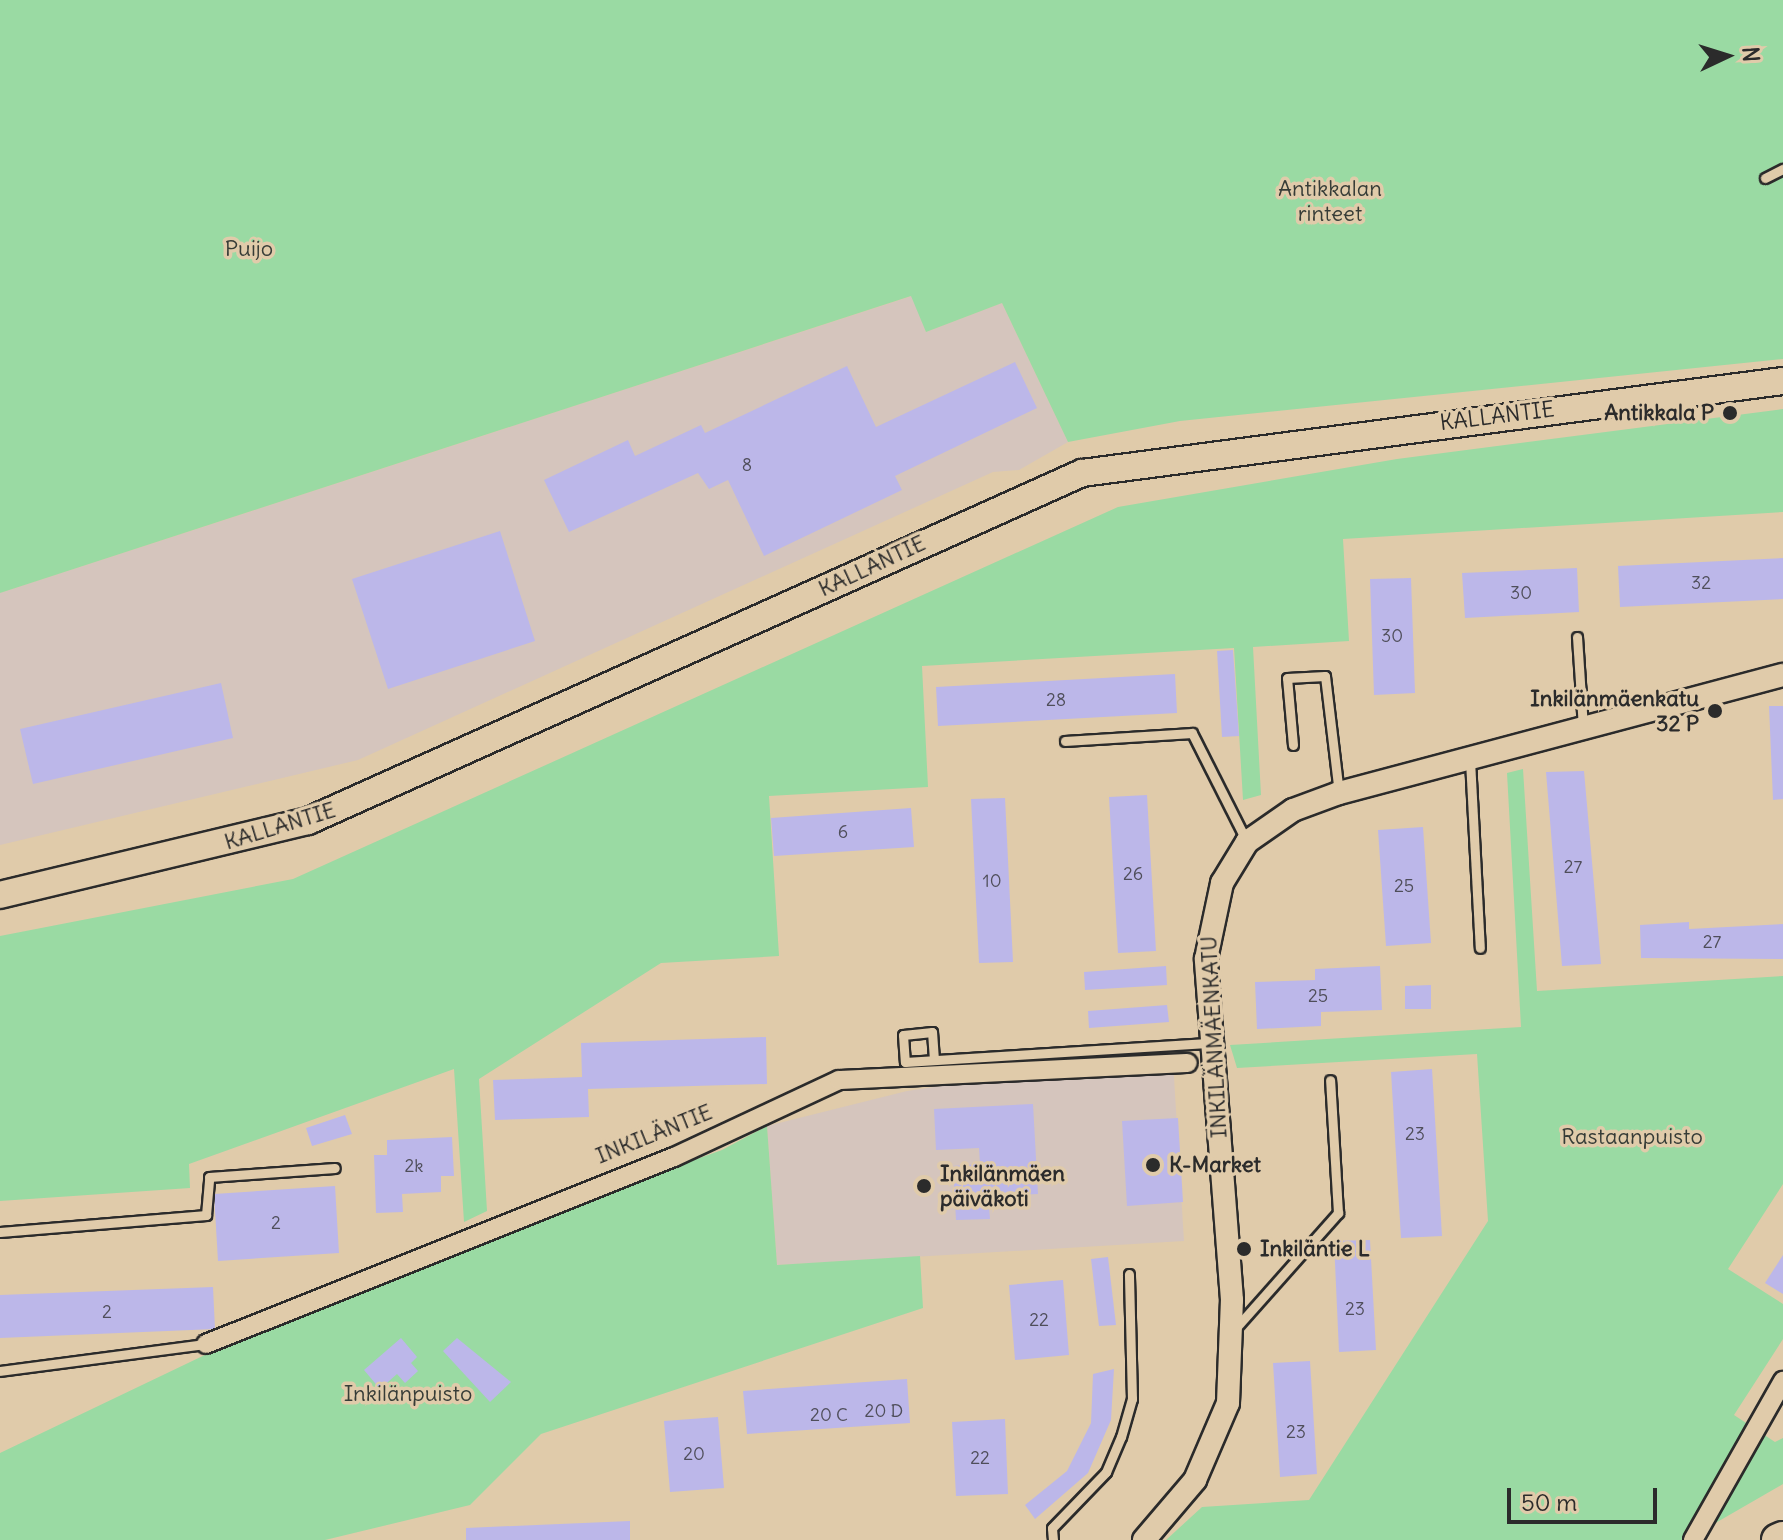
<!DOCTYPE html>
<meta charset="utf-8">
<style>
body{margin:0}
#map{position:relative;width:1783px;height:1540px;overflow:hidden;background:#e0cbaa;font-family:Delius,sans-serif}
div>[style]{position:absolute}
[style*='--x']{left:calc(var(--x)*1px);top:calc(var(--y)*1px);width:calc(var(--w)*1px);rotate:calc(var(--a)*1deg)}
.built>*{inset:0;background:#d5c5bd}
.green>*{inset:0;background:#9adaa3}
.building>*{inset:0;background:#bcb7e9}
.roads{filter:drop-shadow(2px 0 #2b2b2b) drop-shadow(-2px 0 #2b2b2b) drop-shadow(0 2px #2b2b2b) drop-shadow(0 -2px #2b2b2b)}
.service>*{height:9px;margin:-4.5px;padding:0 4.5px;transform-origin:4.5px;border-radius:4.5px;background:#e0cbaa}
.minor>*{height:18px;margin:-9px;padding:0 9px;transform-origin:9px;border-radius:9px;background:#e0cbaa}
.tertiary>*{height:22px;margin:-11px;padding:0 11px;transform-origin:11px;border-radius:11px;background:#e0cbaa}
.secondary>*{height:26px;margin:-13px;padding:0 13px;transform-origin:13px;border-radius:13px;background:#e0cbaa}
.motorway>*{height:32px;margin:-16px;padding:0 16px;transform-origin:16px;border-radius:16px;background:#e0cbaa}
.dots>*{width:22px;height:22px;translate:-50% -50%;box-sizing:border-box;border:4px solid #e0cbaa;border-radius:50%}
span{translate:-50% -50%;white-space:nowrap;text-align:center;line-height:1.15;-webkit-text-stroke:7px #e0cbaa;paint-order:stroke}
.number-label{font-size:18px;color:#4f4e5a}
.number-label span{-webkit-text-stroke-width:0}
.park-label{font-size:22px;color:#363c37}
.poi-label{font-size:22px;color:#2b2b2b;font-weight:700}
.right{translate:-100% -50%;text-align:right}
.left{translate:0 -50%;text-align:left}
.street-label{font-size:22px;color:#2b2b2b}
.north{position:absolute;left:1687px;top:16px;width:80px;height:80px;-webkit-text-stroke:6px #e0cbaa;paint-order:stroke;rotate:86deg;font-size:22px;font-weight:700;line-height:32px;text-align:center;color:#2b2b2b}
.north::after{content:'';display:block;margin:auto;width:28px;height:36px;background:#2b2b2b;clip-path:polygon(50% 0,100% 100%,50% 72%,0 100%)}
.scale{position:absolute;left:1507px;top:1488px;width:150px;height:36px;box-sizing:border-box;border:4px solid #2b2b2b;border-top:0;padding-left:10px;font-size:24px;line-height:28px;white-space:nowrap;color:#2b2b2b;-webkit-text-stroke:6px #e0cbaa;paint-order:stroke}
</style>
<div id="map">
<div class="built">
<div style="clip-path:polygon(912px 296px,926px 332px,1002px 303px,1068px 442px,1019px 470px,993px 472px,358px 760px,0 845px,0 593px)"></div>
<div style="clip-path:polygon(1173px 1061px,1184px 1241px,777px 1265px,767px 1126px,907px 1091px,1071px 1067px)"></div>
</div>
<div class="green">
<div style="clip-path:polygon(0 0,1783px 0,1783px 359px,1180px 421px,1068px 442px,1002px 303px,926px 332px,911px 296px,0 593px)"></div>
<div style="clip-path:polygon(1783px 409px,1783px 512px,1343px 539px,1349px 641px,1253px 647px,1261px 795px,1243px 800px,1234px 648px,922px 666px,928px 787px,769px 796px,779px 956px,661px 963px,479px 1079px,487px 1211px,464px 1222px,454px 1069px,189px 1164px,190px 1188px,0 1201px,0 936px,293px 879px,1118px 507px,1397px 459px)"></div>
<div style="clip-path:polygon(1523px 769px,1537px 991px,1783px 976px,1783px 1184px,1728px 1269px,1783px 1304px,1783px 1339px,1734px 1415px,1775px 1442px,1783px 1438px,1783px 1484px,1686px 1540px,1166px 1540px,1202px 1507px,1309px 1500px,1488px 1221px,1477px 1054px,1237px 1068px,1230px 1045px,1521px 1027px,1507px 773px)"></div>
<div style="clip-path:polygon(767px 1126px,777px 1265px,920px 1256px,923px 1308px,541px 1434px,470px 1505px,325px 1540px,0 1540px,0 1453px,374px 1274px,722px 1150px)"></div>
</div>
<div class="building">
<div style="clip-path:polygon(1015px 362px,1037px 408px,895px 476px,902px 490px,764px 556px,728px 480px,709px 489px,698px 473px,569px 532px,544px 480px,628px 440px,635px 456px,701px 425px,705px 433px,847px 366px,876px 427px)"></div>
<div style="clip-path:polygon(500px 531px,535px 641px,388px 689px,352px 579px)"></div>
<div style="clip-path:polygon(1783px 558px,1783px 599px,1620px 607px,1618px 566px)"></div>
<div style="clip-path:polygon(1577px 568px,1579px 612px,1465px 618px,1462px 573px)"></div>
<div style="clip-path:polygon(1411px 578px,1415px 693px,1374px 695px,1370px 579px)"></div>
<div style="clip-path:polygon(1233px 650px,1239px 736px,1222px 737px,1217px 651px)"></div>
<div style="clip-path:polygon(1175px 674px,1177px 713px,938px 726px,936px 687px)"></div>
<div style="clip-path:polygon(221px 683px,233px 738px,33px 784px,20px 729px)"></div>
<div style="clip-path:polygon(1769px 706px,1783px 706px,1783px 799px,1773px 800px)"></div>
<div style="clip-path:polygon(1584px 771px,1601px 964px,1562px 966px,1546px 772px)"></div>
<div style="clip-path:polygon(1147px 795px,1156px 951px,1118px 953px,1109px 797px)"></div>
<div style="clip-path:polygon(1005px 798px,1013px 962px,979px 963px,971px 799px)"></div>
<div style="clip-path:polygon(911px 808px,914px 847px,774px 856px,771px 818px)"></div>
<div style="clip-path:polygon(1423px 827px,1431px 943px,1386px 946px,1378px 830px)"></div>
<div style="clip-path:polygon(1689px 922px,1689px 929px,1783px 924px,1783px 959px,1641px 958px,1640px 925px)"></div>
<div style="clip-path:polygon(1166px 966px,1167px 985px,1085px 990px,1084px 972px)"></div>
<div style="clip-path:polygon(1380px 966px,1382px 1010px,1321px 1012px,1321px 1026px,1257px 1029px,1255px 982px,1315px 980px,1315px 969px)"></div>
<div style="clip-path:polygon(1431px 985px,1431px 1009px,1405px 1009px,1405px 986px)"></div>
<div style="clip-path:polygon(1167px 1005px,1169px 1022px,1089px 1028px,1088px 1011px)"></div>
<div style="clip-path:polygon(766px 1037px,767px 1084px,588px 1089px,589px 1117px,495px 1120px,493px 1080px,582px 1077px,581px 1043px)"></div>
<div style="clip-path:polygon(1432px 1069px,1442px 1236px,1401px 1238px,1391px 1072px)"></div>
<div style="clip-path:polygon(1033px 1104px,1038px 1194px,988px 1196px,990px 1219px,956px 1220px,953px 1166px,980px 1164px,979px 1148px,936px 1150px,934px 1109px)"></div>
<div style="clip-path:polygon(345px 1115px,352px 1134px,312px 1146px,306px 1128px)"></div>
<div style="clip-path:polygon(1178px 1118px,1183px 1202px,1127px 1206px,1122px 1121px)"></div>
<div style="clip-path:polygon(452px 1137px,454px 1176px,441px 1176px,441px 1192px,402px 1194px,403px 1212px,376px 1213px,374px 1155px,387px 1155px,387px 1140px)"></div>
<div style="clip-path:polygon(335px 1186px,339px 1253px,218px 1261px,214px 1194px)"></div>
<div style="clip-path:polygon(1370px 1240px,1376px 1350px,1339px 1352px,1334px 1241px)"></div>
<div style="clip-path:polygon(1783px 1255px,1783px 1294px,1765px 1283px)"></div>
<div style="clip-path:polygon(1108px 1257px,1116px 1325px,1099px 1326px,1091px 1259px)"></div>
<div style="clip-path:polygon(1063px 1280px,1069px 1355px,1015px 1360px,1009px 1285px)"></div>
<div style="clip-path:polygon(213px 1287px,215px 1329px,0 1338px,0 1295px)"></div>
<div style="clip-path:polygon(401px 1338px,417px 1357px,411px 1363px,418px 1371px,405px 1383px,397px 1374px,380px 1389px,364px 1370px)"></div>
<div style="clip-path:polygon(457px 1338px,511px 1382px,490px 1402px,443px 1351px)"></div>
<div style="clip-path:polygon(1310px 1361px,1317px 1474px,1280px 1477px,1273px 1363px)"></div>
<div style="clip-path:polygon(1114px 1369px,1111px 1420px,1088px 1473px,1035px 1519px,1025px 1505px,1067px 1471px,1091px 1423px,1093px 1374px)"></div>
<div style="clip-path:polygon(907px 1379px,910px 1423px,747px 1434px,743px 1391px)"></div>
<div style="clip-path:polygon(718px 1417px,724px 1488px,670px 1492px,664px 1421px)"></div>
<div style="clip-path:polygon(1005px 1419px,1008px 1494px,956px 1496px,952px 1422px)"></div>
<div style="clip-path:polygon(630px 1521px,630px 1540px,466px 1540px,466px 1528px)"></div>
</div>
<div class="roads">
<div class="service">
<div style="--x:1765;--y:178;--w:20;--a:-27"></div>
<div style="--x:1577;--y:637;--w:90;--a:86.2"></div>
<div style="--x:1065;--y:741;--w:127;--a:-3.6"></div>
<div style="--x:1192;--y:733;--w:122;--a:63.2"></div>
<div style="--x:1293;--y:745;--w:67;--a:-95.1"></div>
<div style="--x:1287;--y:678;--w:38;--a:-3"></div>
<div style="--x:1325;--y:676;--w:118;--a:83.2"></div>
<div style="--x:1470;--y:760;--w:188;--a:87"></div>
<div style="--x:934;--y:1060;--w:28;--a:-94"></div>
<div style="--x:932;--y:1032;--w:29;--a:174"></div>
<div style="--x:903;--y:1035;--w:27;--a:86"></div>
<div style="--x:905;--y:1062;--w:307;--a:-3.6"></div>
<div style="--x:0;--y:1232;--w:207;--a:-4.7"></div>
<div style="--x:206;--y:1215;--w:38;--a:-85"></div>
<div style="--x:209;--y:1177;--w:126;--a:-4.1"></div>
<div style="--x:1234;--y:1330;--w:157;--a:-48.4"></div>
<div style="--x:1338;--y:1213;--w:133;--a:-93.4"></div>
<div style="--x:0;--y:1371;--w:208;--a:-7.5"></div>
<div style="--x:1053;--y:1540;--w:12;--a:-95"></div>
<div style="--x:1052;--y:1528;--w:78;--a:-46"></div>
<div style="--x:1106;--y:1472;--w:38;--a:-67"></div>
<div style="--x:1121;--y:1437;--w:40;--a:-74"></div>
<div style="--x:1132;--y:1399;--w:125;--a:-91.4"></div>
</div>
<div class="minor">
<div style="--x:206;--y:1344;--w:504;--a:-21.78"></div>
<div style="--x:674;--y:1157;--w:182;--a:-25"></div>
<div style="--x:839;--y:1080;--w:349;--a:-2.8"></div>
<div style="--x:1693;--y:1540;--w:183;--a:-60.5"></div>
</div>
<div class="tertiary">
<div style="--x:1144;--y:1540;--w:79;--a:-49.6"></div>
<div style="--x:1195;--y:1480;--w:84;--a:-66.8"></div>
<div style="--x:1228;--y:1403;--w:103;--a:-87.8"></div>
<div style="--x:1232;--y:1300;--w:342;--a:-94.4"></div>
<div style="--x:1206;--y:959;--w:78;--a:-78.1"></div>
<div style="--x:1222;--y:883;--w:48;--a:-58.6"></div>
<div style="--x:1247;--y:842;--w:56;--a:-34.8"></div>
<div style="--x:1293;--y:810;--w:49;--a:-20.3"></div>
<div style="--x:1339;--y:793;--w:459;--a:-14.9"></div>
</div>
<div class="secondary">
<div style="--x:0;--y:895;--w:317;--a:-13.5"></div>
<div style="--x:308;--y:821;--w:849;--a:-24.21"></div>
<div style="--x:1082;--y:473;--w:707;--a:-7.48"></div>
</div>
<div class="motorway">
<div style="--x:1778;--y:1540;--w:5;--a:-22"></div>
</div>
</div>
<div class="dots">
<div style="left:1730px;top:413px;background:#2b2b2b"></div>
<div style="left:1715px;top:711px;background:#2b2b2b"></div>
<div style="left:1153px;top:1165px;background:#2b2b2b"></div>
<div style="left:924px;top:1186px;background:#2b2b2b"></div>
<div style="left:1244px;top:1249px;background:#2b2b2b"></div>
</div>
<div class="number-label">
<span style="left:747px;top:465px">8</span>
<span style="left:1701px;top:583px">32</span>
<span style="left:1521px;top:593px">30</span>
<span style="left:1392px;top:636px">30</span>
<span style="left:1056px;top:700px">28</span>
<span style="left:843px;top:832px">6</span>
<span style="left:1573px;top:867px">27</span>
<span style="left:1133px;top:874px">26</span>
<span style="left:992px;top:881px">10</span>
<span style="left:1404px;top:886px">25</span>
<span style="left:1712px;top:942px">27</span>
<span style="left:1318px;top:996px">25</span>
<span style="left:1415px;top:1134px">23</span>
<span style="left:414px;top:1166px">2k</span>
<span style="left:276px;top:1223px">2</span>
<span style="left:1355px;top:1309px">23</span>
<span style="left:107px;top:1312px">2</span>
<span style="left:1039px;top:1320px">22</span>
<span style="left:884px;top:1411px">20 D</span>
<span style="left:829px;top:1415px">20 C</span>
<span style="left:1296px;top:1432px">23</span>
<span style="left:694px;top:1454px">20</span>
<span style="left:980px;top:1458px">22</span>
</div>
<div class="park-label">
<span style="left:1330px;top:201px">Antikkalan<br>rinteet</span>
<span style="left:249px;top:249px">Puijo</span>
<span style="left:1632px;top:1137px">Rastaanpuisto</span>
<span style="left:408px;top:1394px">Inkilänpuisto</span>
</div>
<div class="poi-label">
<span class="right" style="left:1714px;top:413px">Antikkala P</span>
<span class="right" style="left:1699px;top:711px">Inkilänmäenkatu<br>32 P</span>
<span class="left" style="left:1169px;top:1165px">K-Market</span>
<span class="left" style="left:940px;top:1186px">Inkilänmäen<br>päiväkoti</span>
<span class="left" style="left:1260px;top:1249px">Inkiläntie L</span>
</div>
<div class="street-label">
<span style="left:1497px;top:416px;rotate:-7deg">KALLANTIE</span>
<span style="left:872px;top:566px;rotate:-25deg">KALLANTIE</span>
<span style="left:280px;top:826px;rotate:-17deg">KALLANTIE</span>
<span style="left:1214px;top:1037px;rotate:-93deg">INKILÄNMÄENKATU</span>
<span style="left:654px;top:1134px;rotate:-22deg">INKILÄNTIE</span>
</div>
<div class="north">N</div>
<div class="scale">50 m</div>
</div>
